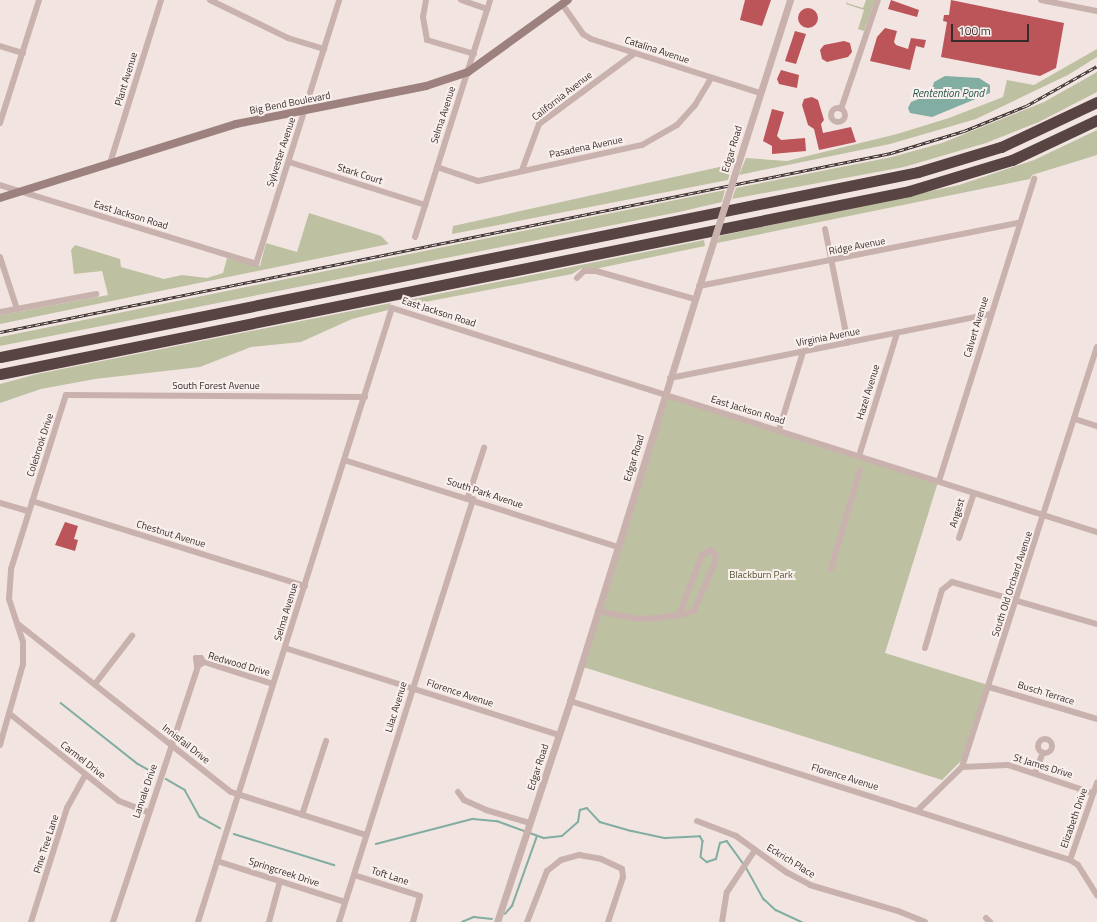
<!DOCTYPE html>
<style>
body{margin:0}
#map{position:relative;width:1097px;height:922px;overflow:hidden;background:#f2e5e1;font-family:"Titillium Web",sans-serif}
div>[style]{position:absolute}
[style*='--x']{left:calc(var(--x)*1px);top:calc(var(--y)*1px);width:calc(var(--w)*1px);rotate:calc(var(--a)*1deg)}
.green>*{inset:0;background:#bec0a2}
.water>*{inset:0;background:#82ada2}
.stream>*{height:1.5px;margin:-0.75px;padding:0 0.75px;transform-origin:0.75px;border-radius:0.75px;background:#82ada2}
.building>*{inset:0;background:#bc5559}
.round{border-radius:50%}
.minor>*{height:6px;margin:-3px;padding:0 3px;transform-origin:3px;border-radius:3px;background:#c9b2ae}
.minor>.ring{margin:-3px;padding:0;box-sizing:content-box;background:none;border:6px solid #c9b2ae;border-radius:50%}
.tertiary>*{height:7px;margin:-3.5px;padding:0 3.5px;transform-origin:3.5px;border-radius:3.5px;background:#c9b2ae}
.secondary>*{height:8px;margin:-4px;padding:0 4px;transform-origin:4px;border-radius:4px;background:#9d817f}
.motorway>*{height:11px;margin:-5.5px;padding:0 5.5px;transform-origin:5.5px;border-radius:5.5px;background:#584443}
.rail>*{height:3px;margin-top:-1.5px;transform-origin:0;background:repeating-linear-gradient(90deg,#f9f0ed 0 4.5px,#382c2b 0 9px);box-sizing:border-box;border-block:1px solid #382c2b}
.tertiary-bridge>*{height:7px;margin:-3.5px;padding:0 3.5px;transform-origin:3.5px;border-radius:3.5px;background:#c9b2ae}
span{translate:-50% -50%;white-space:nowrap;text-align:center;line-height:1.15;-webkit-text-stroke:4px #f9f0ed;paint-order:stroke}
.street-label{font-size:10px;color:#382c2b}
.park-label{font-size:10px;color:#525531}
.water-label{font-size:11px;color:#24574c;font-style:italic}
.scale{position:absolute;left:951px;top:24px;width:78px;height:18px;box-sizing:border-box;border:2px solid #382c2b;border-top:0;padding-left:5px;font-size:12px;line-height:14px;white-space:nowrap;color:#382c2b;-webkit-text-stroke:3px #f9f0ed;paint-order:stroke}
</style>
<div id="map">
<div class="green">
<div style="clip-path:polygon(848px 0,847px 3px,863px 8px,866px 0,875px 0,864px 31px,858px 29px,864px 10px,846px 4px)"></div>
<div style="clip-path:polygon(1097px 49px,1097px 57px,1068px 75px,976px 119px,890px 144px,739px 175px,746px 158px,787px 161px,897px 134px,949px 118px,1003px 97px,1007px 80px,1034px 85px)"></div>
<div style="clip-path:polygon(1097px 72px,1097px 92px,1039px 122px,986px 143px,904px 167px,732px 199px,736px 188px,892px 157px,942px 143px,1044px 102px)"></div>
<div style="clip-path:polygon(1097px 130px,1097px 155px,1032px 175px,1030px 179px,717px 243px,720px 236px,959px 185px,1034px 160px)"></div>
<div style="clip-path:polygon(733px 164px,728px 180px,452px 234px,453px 226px)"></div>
<div style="clip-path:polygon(725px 190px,722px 202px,679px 212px,0 346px,0 337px)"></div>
<div style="clip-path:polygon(309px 213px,381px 236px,389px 244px,0 324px,0 315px,108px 295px,102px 271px,74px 274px,71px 250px,75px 245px,120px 259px,121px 267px,164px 279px,182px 275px,207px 278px,223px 273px,227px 258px,260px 266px,266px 243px,297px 252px)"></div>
<div style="clip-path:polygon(704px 240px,705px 246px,595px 269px,582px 268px,572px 274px,409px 305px,408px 300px)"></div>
<div style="clip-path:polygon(391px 303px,388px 310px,352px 319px,301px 342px,251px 347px,200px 367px,95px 379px,41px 389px,0 403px,0 384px,37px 374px)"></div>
<div style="clip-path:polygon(666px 397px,938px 482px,885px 653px,988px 685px,962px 760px,942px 780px,583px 667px)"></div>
</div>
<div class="water">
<div style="clip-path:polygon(945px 76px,979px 78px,990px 85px,990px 93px,932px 117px,910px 113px,908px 108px,911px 102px,931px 94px,934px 82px)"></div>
</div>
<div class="stream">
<div style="--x:61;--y:703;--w:98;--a:38.4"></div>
<div style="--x:138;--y:764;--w:18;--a:29"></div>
<div style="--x:166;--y:779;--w:22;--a:30"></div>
<div style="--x:185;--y:790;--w:31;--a:61"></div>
<div style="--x:200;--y:817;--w:23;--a:29"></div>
<div style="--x:530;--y:833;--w:15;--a:20"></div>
<div style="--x:544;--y:838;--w:18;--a:-6"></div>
<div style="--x:562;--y:836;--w:21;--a:-41"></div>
<div style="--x:578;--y:822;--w:12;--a:-81"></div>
<div style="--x:580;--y:810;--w:7;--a:-16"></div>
<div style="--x:587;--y:808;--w:19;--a:47"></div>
<div style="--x:600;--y:822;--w:33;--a:16"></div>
<div style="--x:632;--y:831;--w:34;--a:12"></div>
<div style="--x:665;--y:838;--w:35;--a:-3"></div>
<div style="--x:700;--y:836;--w:6;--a:59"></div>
<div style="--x:703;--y:841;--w:16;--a:97"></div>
<div style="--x:701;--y:857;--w:8;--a:40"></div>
<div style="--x:707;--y:862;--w:9;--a:-18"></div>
<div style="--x:716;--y:859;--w:16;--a:-76"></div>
<div style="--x:720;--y:843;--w:7;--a:-16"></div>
<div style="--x:727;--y:841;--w:29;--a:54"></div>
<div style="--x:234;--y:834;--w:105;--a:17.2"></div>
<div style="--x:376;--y:844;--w:100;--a:-14.5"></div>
<div style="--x:473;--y:819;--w:24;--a:5"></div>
<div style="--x:497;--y:821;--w:29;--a:20"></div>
<div style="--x:746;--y:867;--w:37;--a:61"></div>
<div style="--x:764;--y:899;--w:16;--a:43"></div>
<div style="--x:776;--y:910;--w:29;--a:25"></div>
<div style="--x:505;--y:914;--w:11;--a:-49"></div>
<div style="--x:512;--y:906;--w:74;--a:-70.3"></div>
<div style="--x:462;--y:922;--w:13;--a:-23"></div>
<div style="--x:474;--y:917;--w:18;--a:6"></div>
</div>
<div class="building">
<div style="clip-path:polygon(745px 0,771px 0,762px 26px,740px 20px)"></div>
<div style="clip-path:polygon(891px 0,919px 10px,917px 17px,888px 9px)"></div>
<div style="clip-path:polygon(951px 0,1064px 23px,1056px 68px,1040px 76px,941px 57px,947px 22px,943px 21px,944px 15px,949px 15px)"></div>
<div class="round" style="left:798px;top:8px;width:20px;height:20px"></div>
<div style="clip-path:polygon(885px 28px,897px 31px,894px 42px,896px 45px,908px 49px,911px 38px,926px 40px,924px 48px,916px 46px,910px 70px,870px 61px,877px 37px)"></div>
<div style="clip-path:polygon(795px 31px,806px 34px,796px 64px,785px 61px)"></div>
<div style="clip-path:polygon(844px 41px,850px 43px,852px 52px,848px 57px,827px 62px,822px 59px,820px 50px,824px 45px)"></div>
<div style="clip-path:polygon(781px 70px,799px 75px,797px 88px,779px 84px,777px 79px)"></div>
<div style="clip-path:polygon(812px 97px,818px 100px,824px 120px,821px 124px,823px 133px,851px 127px,856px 142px,819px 150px,814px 129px,808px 125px,802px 105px,804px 99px)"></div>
<div style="clip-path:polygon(772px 109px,784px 112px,777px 136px,781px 140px,805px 138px,806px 151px,772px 154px,772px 146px,763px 141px)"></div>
<div style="clip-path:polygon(65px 522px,78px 526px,74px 539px,78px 540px,75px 551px,55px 545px)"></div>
</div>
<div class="minor">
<div style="--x:210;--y:0;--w:87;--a:26"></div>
<div style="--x:288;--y:38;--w:38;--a:17"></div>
<div style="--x:426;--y:0;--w:17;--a:100"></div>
<div style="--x:423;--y:17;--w:23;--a:80"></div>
<div style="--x:427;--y:40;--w:49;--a:16.6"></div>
<div style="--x:461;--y:0;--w:28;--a:19"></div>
<div style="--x:1041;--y:0;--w:57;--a:11.1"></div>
<div style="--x:562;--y:4;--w:37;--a:55"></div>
<div style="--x:583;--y:34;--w:9;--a:32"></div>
<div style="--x:591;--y:39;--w:177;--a:17.7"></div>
<div style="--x:0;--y:46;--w:24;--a:17"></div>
<div class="ring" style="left:831px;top:108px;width:8px;height:8px"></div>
<div style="--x:841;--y:109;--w:115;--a:-71.3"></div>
<div style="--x:0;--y:123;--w:129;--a:-72.4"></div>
<div style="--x:289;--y:162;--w:143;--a:17.5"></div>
<div style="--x:110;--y:163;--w:171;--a:-72.6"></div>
<div style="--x:437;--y:167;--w:43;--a:18.9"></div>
<div style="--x:478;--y:181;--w:168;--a:-12.4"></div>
<div style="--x:642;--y:145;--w:40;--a:-29.7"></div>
<div style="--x:677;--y:125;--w:27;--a:-48"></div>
<div style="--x:695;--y:105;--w:31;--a:-59"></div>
<div style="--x:522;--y:170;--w:49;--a:-69.7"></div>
<div style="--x:539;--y:124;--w:119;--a:-36.5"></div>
<div style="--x:0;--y:185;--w:268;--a:17.1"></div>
<div style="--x:256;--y:264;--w:277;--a:-72.5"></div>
<div style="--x:825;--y:229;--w:116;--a:78.6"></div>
<div style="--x:415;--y:237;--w:249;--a:-72.4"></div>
<div style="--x:0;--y:257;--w:55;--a:71.9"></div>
<div style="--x:577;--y:278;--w:10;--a:-45"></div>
<div style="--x:584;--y:271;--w:12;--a:0"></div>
<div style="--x:596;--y:271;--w:103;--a:15.8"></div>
<div style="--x:699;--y:286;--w:325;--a:-11.2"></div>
<div style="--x:0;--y:312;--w:98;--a:-10.6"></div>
<div style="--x:670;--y:378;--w:326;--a:-11.3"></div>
<div style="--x:1075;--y:419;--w:23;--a:18"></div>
<div style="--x:779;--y:430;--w:82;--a:-72.9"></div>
<div style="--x:859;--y:456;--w:129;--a:-72.8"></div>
<div style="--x:344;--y:460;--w:287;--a:17.6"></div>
<div style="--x:939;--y:481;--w:317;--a:-72.5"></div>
<div style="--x:468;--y:497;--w:52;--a:-71.9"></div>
<div style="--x:32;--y:501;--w:286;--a:17.3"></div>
<div style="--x:0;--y:503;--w:29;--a:16"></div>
<div style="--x:959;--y:538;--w:47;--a:-71.6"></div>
<div style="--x:831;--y:569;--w:103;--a:-73.7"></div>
<div style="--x:598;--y:611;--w:41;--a:11.3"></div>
<div style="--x:638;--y:619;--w:19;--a:-3"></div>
<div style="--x:657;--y:618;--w:22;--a:-8"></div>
<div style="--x:679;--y:615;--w:16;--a:-15"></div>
<div style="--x:694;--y:611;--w:53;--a:-66.8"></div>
<div style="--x:715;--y:562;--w:7;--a:-82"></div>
<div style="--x:716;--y:555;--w:7;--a:-135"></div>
<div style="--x:711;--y:550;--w:10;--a:151"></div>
<div style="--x:702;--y:555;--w:64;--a:111"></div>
<div style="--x:18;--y:624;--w:271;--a:38.3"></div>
<div style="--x:231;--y:792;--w:142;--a:17.7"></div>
<div style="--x:285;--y:648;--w:287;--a:17.6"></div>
<div style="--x:925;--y:648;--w:60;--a:-73.7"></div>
<div style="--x:942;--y:590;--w:13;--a:-39"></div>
<div style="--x:952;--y:582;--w:151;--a:16.2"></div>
<div style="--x:197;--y:667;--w:9;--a:-96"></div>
<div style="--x:196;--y:658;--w:5;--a:0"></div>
<div style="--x:201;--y:658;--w:5;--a:68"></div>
<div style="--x:95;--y:684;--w:61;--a:-52.4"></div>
<div style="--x:989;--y:687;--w:113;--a:16.5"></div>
<div style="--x:570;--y:701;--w:525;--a:17.64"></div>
<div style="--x:1070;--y:860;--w:9;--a:32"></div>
<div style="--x:1078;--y:865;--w:36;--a:58"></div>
<div style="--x:10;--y:714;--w:139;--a:38.6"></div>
<div style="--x:119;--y:801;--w:31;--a:21"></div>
<div class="ring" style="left:1038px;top:739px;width:8px;height:8px"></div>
<div style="--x:0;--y:745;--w:84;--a:-74.1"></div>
<div style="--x:23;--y:664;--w:22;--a:-90"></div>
<div style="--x:23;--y:642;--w:45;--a:-108"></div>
<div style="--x:9;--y:599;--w:30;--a:-86"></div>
<div style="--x:11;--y:569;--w:182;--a:-72.5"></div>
<div style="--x:66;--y:395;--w:299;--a:0.4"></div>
<div style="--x:962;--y:767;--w:46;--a:-2.5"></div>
<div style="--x:1008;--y:765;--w:89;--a:18.4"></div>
<div style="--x:1035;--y:773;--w:22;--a:-69"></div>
<div style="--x:458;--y:792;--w:10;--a:53"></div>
<div style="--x:464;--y:800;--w:24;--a:24"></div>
<div style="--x:486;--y:810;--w:46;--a:16.5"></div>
<div style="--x:918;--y:810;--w:62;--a:-44.3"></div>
<div style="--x:962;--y:767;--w:441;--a:-72.2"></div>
<div style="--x:302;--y:815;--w:78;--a:-72"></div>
<div style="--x:697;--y:821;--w:42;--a:21"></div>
<div style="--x:736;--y:836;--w:62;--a:35.8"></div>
<div style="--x:786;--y:872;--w:27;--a:28"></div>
<div style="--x:810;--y:885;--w:92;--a:16.5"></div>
<div style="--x:898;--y:911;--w:29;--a:22"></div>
<div style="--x:1070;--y:860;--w:82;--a:-70.7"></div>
<div style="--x:217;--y:861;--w:134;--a:17.8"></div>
<div style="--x:354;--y:875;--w:69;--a:17.7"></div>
<div style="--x:420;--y:896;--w:27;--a:105"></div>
<div style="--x:986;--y:918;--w:6;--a:45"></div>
<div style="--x:31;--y:922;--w:120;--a:-72.5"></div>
<div style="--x:67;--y:808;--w:38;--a:-61"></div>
<div style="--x:113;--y:922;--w:270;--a:-71.6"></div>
<div style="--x:198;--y:666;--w:7;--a:-34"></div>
<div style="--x:204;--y:662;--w:72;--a:17.7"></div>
<div style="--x:198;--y:922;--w:644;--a:-72.47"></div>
<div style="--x:392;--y:308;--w:740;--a:17.63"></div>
<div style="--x:269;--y:922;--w:42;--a:-75"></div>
<div style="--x:339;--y:922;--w:444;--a:-72.4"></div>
<div style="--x:527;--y:922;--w:55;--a:-68.6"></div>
<div style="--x:547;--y:871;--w:18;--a:-38"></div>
<div style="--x:561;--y:860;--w:19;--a:-16"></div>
<div style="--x:579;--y:855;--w:22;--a:10"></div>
<div style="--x:601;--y:859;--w:23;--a:25"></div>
<div style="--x:622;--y:869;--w:8;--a:83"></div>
<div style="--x:623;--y:877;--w:47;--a:108.4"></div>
<div style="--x:722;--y:922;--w:30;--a:-81"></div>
<div style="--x:727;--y:892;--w:50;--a:-56.3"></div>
</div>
<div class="tertiary">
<div style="--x:737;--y:167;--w:175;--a:-72.4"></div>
<div style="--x:497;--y:922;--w:233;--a:-71.7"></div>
<div style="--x:570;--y:701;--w:470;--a:-72.7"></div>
</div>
<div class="secondary">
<div style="--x:0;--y:198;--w:247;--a:-17.4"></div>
<div style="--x:236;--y:124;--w:194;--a:-11.3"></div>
<div style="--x:426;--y:86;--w:44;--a:-18.4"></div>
<div style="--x:468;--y:72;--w:123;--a:-35.8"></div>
</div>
<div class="motorway">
<div style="--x:0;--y:357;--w:936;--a:-11.39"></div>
<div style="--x:918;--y:172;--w:87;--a:-16.8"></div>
<div style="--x:1001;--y:147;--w:106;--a:-25.1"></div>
<div style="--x:0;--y:374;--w:927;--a:-11.38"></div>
<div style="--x:909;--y:191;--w:108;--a:-16.8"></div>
<div style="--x:1012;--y:160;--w:94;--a:-25.2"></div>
</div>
<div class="rail">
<div style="--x:0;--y:332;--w:909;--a:-11.36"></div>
<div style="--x:891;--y:153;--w:76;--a:-16.8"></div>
<div style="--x:964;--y:131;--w:67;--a:-22"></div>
<div style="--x:1026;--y:106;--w:81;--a:-29.4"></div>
</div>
<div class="tertiary-bridge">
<div style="--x:710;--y:252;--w:89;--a:-72.4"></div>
</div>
<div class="street-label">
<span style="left:657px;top:50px;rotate:18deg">Catalina Avenue</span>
<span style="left:126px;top:79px;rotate:-73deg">Plant Avenue</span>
<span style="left:562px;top:96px;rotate:-38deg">California Avenue</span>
<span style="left:290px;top:103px;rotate:-11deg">Big Bend Boulevard</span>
<span style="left:443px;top:115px;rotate:-72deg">Selma Avenue</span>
<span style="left:586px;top:147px;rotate:-12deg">Pasadena Avenue</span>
<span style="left:732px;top:149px;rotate:-73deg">Edgar Road</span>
<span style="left:281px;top:152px;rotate:-72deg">Sylvester Avenue</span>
<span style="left:360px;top:174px;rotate:18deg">Stark Court</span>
<span style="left:131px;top:215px;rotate:17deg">East Jackson Road</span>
<span style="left:857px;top:246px;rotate:-11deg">Ridge Avenue</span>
<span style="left:439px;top:312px;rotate:18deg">East Jackson Road</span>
<span style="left:976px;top:327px;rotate:-73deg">Calvert Avenue</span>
<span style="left:828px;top:337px;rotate:-11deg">Virginia Avenue</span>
<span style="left:216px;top:386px">South Forest Avenue</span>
<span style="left:868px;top:392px;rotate:-73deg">Hazel Avenue</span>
<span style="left:748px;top:410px;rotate:17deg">East Jackson Road</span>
<span style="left:40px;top:445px;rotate:-72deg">Colebrook Drive</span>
<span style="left:634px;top:458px;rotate:-73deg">Edgar Road</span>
<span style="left:485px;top:493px;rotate:18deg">South Park Avenue</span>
<span style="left:957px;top:513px;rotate:-73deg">Angest</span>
<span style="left:171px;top:534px;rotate:17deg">Chestnut Avenue</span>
<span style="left:1012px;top:584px;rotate:-72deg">South Old Orchard Avenue</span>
<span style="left:286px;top:612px;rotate:-73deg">Selma Avenue</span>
<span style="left:239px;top:664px;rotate:16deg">Redwood Drive</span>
<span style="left:460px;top:693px;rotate:18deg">Florence Avenue</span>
<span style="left:1046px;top:693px;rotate:17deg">Busch Terrace</span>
<span style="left:396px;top:707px;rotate:-73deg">Lilac Avenue</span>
<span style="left:186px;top:744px;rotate:38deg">Innisfail Drive</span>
<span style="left:83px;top:760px;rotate:38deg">Carmel Drive</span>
<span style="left:1043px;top:766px;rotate:17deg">St James Drive</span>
<span style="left:538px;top:767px;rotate:-72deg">Edgar Road</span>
<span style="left:845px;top:777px;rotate:17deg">Florence Avenue</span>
<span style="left:145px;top:791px;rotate:-71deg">Lanvale Drive</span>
<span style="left:1074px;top:818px;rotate:-71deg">Elizabeth Drive</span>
<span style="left:46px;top:844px;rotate:-72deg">Pine Tree Lane</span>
<span style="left:791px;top:861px;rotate:32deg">Eckrich Place</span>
<span style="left:284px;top:872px;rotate:18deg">Springcreek Drive</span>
<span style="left:390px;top:876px;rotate:18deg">Toft Lane</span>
</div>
<div class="park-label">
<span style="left:761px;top:575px">Blackburn Park</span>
</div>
<div class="water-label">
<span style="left:948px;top:93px">Rentention Pond</span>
</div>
<div class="scale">100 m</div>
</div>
